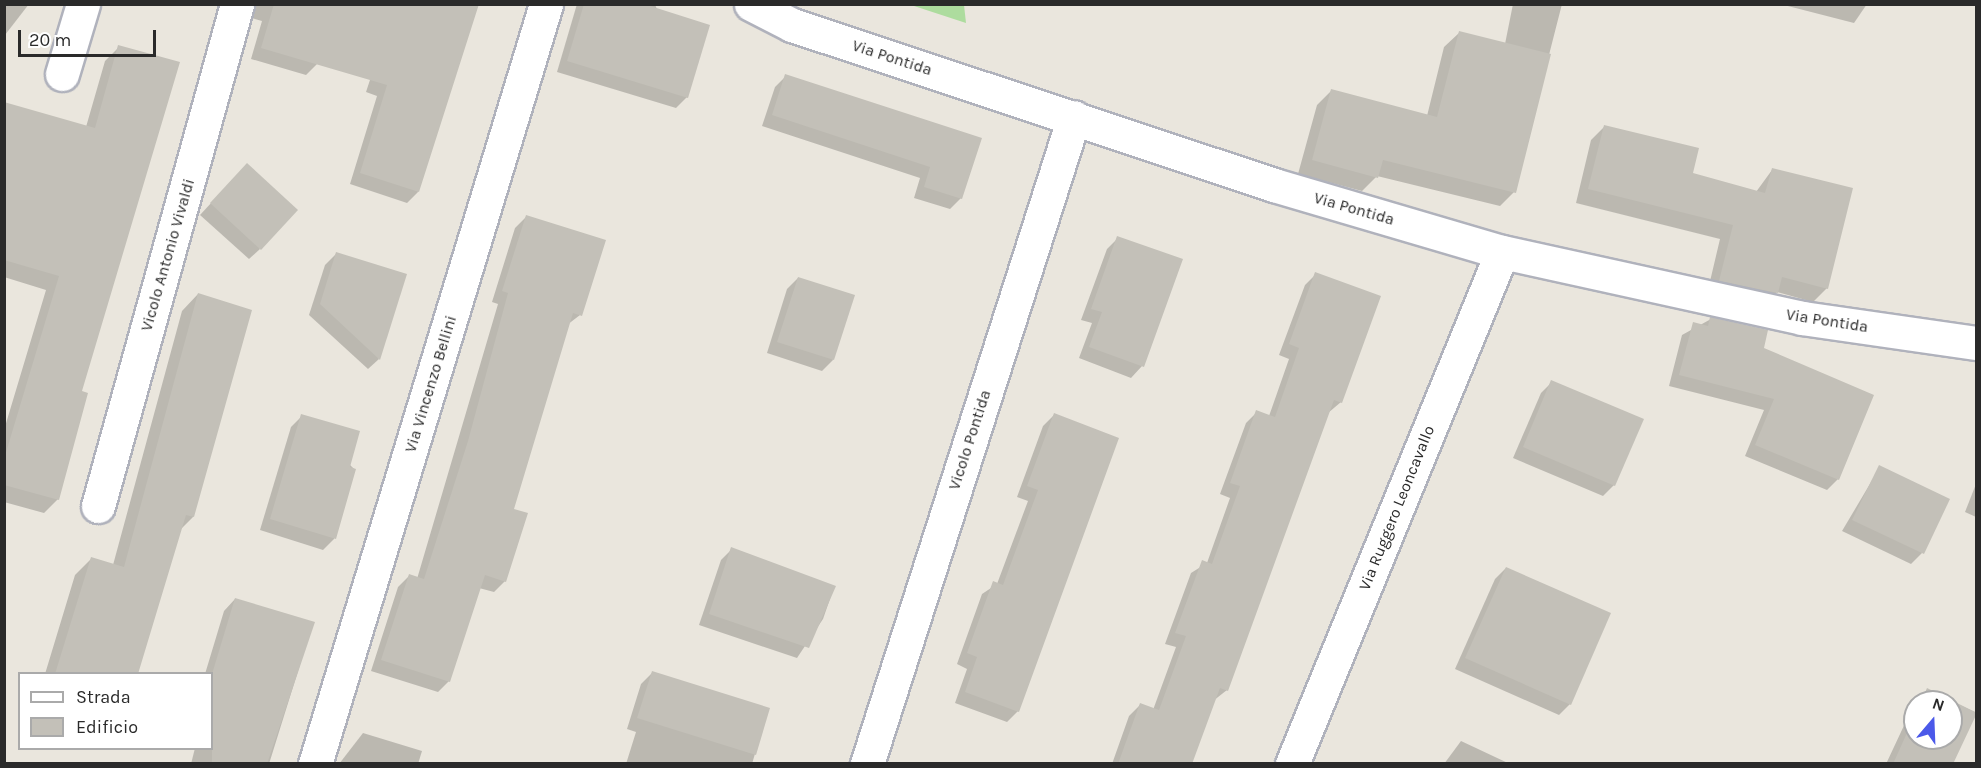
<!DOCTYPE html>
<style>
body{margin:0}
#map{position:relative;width:1981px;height:768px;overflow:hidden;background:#eae6dd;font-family:Karla,sans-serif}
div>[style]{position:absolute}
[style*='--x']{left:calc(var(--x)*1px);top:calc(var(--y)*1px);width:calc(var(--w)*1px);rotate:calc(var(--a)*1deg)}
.green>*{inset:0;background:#addc9e}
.shadow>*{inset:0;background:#0003}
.building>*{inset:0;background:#c3c0b8}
.roads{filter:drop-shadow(2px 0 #b0b2bc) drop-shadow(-2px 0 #b0b2bc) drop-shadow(0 2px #b0b2bc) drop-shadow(0 -2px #b0b2bc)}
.minor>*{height:33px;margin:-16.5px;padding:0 16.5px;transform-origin:16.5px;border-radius:16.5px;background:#fff}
span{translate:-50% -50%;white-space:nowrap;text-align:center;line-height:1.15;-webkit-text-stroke:6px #fff;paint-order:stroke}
.street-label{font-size:16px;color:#2a2a2a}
.frame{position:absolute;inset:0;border:6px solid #2a2a2a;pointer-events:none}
.legend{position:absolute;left:18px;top:672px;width:195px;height:78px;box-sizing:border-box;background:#fff;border:2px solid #aaa;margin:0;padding:8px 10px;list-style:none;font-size:18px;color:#2a2a2a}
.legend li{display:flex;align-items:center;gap:12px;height:30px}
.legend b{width:30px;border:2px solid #aaa}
.north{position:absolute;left:1903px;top:690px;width:60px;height:60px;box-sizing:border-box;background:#fff;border:2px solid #aaa;border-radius:50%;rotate:19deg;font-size:16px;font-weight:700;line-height:24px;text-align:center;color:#2a2a2a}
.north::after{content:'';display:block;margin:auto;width:21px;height:27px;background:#4b59e9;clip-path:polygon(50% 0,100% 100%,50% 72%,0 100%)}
.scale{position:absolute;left:18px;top:30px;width:138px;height:27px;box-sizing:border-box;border:3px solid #2a2a2a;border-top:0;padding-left:8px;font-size:18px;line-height:21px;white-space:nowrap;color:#2a2a2a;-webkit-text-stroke:4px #fff;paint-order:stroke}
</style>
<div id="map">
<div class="green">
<div style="clip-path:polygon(911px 5px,964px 5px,966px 23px)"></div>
</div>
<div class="shadow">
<div style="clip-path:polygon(4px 4px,29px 4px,5px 35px,4px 35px)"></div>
<div style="clip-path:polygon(240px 4px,334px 4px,317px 64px,306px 75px,251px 59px,262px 21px,244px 16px)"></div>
<div style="clip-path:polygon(395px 4px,418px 192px,407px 203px,350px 184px,377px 96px,366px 92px)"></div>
<div style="clip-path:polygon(577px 4px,655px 4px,687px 97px,676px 108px,557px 72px)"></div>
<div style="clip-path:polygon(1513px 4px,1562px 4px,1514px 192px,1500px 206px,1377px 176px,1362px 191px,1298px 174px,1317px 105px,1332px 90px,1427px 116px,1444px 47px,1459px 33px,1505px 44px)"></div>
<div style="clip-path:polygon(1780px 4px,1867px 4px,1854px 23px)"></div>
<div style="clip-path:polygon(119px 47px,80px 392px,58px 499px,44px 513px,4px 502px,4px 430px,46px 290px,4px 277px,4px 103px,86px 127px,105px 61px)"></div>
<div style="clip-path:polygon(786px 76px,980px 139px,961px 198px,950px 209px,914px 198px,920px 178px,762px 126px,775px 87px)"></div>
<div style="clip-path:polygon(1604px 127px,1691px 174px,1756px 192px,1772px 170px,1827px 288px,1813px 302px,1777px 292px,1763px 306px,1707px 294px,1720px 239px,1576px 203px,1591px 140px)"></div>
<div style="clip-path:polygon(236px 176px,260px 249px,249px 259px,200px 215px)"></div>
<div style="clip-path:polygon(526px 217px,580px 315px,567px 325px,512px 510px,505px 581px,494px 592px,479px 588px,449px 681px,438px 692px,371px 671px,398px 587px,409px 576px,417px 579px,498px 304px,492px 302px,515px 228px)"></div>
<div style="clip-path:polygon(1118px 238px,1181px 260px,1142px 366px,1131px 378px,1079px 358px,1092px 323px,1081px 320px,1107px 249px)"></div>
<div style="clip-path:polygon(336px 254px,379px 359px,368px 369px,309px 315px,325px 265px)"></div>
<div style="clip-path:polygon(1316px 274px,1341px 402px,1328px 413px,1227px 690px,1213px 701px,1190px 764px,1112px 764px,1129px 716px,1140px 705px,1153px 710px,1176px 647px,1165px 644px,1191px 573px,1207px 563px,1230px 498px,1220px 494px,1246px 423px,1257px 412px,1269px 416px,1289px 359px,1279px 355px,1305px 285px)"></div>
<div style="clip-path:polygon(798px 278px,833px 360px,822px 371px,767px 353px,787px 289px)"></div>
<div style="clip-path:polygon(198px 294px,193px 517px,180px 530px,137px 674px,45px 674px,75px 575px,91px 559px,113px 565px,182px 311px)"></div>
<div style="clip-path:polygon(1711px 319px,1762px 349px,1838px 479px,1827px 490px,1745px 456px,1764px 410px,1669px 386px,1682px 335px)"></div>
<div style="clip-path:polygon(1552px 382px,1614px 485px,1603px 496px,1513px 458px,1541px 393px)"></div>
<div style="clip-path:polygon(1054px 415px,1018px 711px,1007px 722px,955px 703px,967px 669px,957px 664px,982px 594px,997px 584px,1028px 501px,1017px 497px,1043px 426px)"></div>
<div style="clip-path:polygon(302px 416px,355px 470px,334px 539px,323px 550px,260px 530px,291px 427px)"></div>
<div style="clip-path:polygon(1880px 467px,1922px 553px,1911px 564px,1842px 531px)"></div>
<div style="clip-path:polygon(1976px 484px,1976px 517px,1965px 512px)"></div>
<div style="clip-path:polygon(732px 549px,834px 587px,823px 619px,797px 658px,699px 625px,721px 560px)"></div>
<div style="clip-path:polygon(1506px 568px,1570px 704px,1559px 715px,1455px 669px,1495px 579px)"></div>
<div style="clip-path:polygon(235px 599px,313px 623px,269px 764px,191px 764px,195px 748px,212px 748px,212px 674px,205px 674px,224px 611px)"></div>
<div style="clip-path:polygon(652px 673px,768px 709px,752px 764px,626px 764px,636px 732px,627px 729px,641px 684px)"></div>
<div style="clip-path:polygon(1927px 690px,1975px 712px,1952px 764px,1886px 764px,1915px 702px,1915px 738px,1951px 738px,1951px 702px,1915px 702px)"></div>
<div style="clip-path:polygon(363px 733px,422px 751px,418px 764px,339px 764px)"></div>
<div style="clip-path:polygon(1461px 741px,1510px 764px,1444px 764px)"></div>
</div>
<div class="building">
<div style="clip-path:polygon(274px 4px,479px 4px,419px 192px,360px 173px,387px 85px,261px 48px)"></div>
<div style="clip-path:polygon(584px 4px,644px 4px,710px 25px,688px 98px,567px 61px)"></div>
<div style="clip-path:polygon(1459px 31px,1551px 54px,1516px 193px,1383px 160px,1378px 178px,1312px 160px,1331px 89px,1437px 117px)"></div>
<div style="clip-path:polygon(118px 45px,180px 62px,82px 391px,88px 393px,59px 500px,4px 485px,4px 459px,59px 276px,4px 260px,4px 102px,95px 128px)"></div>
<div style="clip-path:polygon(785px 74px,982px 138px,962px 199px,924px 187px,930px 167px,772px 115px)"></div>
<div style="clip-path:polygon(1604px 125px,1699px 148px,1693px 173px,1765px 193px,1772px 168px,1853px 188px,1828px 289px,1782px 277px,1778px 293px,1719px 281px,1733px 225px,1588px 189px)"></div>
<div style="clip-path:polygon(247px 163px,298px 210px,261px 250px,210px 203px)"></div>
<div style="clip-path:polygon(526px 215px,606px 240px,582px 316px,573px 313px,514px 509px,528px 513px,506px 582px,485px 575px,450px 682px,381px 660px,409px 574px,424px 579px,468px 441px,508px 293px,502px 291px)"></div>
<div style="clip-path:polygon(1117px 236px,1183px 259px,1144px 367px,1089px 347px,1102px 312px,1091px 309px)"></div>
<div style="clip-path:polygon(336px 252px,407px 274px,380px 360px,320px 304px)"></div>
<div style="clip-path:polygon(1315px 272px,1381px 296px,1342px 403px,1334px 400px,1228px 691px,1220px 688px,1192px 764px,1118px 764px,1140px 703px,1159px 710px,1186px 636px,1175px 633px,1202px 560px,1212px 564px,1240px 486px,1230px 483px,1256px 410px,1275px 417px,1299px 348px,1289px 344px)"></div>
<div style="clip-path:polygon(798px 277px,855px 295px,834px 360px,777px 342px)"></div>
<div style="clip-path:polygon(198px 293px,252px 310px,194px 517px,186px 515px,138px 674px,55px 674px,91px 557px,124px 567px)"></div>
<div style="clip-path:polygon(1710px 317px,1768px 330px,1764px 348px,1874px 395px,1839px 480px,1755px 445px,1774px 399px,1679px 375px,1693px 322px,1708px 326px)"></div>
<div style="clip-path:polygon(1551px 380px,1644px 419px,1615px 486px,1523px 447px)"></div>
<div style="clip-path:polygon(1054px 413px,1119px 438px,1019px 712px,965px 692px,977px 657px,967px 653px,993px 581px,1003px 585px,1038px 490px,1027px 486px)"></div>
<div style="clip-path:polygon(301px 414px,360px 431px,350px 467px,356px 469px,336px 539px,270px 519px)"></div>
<div style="clip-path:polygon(1879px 465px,1950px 499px,1924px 554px,1852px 520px)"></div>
<div style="clip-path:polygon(731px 547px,836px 586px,809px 648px,709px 614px)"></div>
<div style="clip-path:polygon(1506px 567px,1611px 613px,1571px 705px,1465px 658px)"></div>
<div style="clip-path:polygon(235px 598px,315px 622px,267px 764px,212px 764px,212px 674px)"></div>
<div style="clip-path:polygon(652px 671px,770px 708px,756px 755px,637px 718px)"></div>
<div style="clip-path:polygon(1927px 688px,1977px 713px,1953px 764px,1893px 764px,1915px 715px,1915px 738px,1951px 738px,1951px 702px,1921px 702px)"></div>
</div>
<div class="roads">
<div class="minor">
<div style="--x:751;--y:4;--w:46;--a:27.1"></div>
<div style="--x:792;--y:25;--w:508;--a:18.36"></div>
<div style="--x:1274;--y:185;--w:238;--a:16.4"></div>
<div style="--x:1502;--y:252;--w:307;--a:12.4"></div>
<div style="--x:1802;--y:318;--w:176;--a:8.2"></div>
<div style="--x:62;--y:74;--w:73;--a:-73.3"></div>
<div style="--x:98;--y:506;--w:521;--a:-74.52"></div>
<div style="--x:315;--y:764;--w:794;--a:-73.09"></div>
<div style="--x:867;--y:764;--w:679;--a:-72.26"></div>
<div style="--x:1292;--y:764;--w:553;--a:-67.7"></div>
</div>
</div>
<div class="street-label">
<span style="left:892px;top:58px;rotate:18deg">Via Pontida</span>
<span style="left:1354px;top:209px;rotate:16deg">Via Pontida</span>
<span style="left:168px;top:255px;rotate:-74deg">Vicolo Antonio Vivaldi</span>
<span style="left:1827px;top:321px;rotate:9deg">Via Pontida</span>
<span style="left:431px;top:384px;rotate:-73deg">Via Vincenzo Bellini</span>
<span style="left:970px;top:440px;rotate:-72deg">Vicolo Pontida</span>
<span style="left:1397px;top:508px;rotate:-68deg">Via Ruggero Leoncavallo</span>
</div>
<div class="frame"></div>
<ul class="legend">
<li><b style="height:8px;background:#fff"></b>Strada</li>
<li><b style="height:16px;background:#c3c0b8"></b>Edificio</li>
</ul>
<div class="north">N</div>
<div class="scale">20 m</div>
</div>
